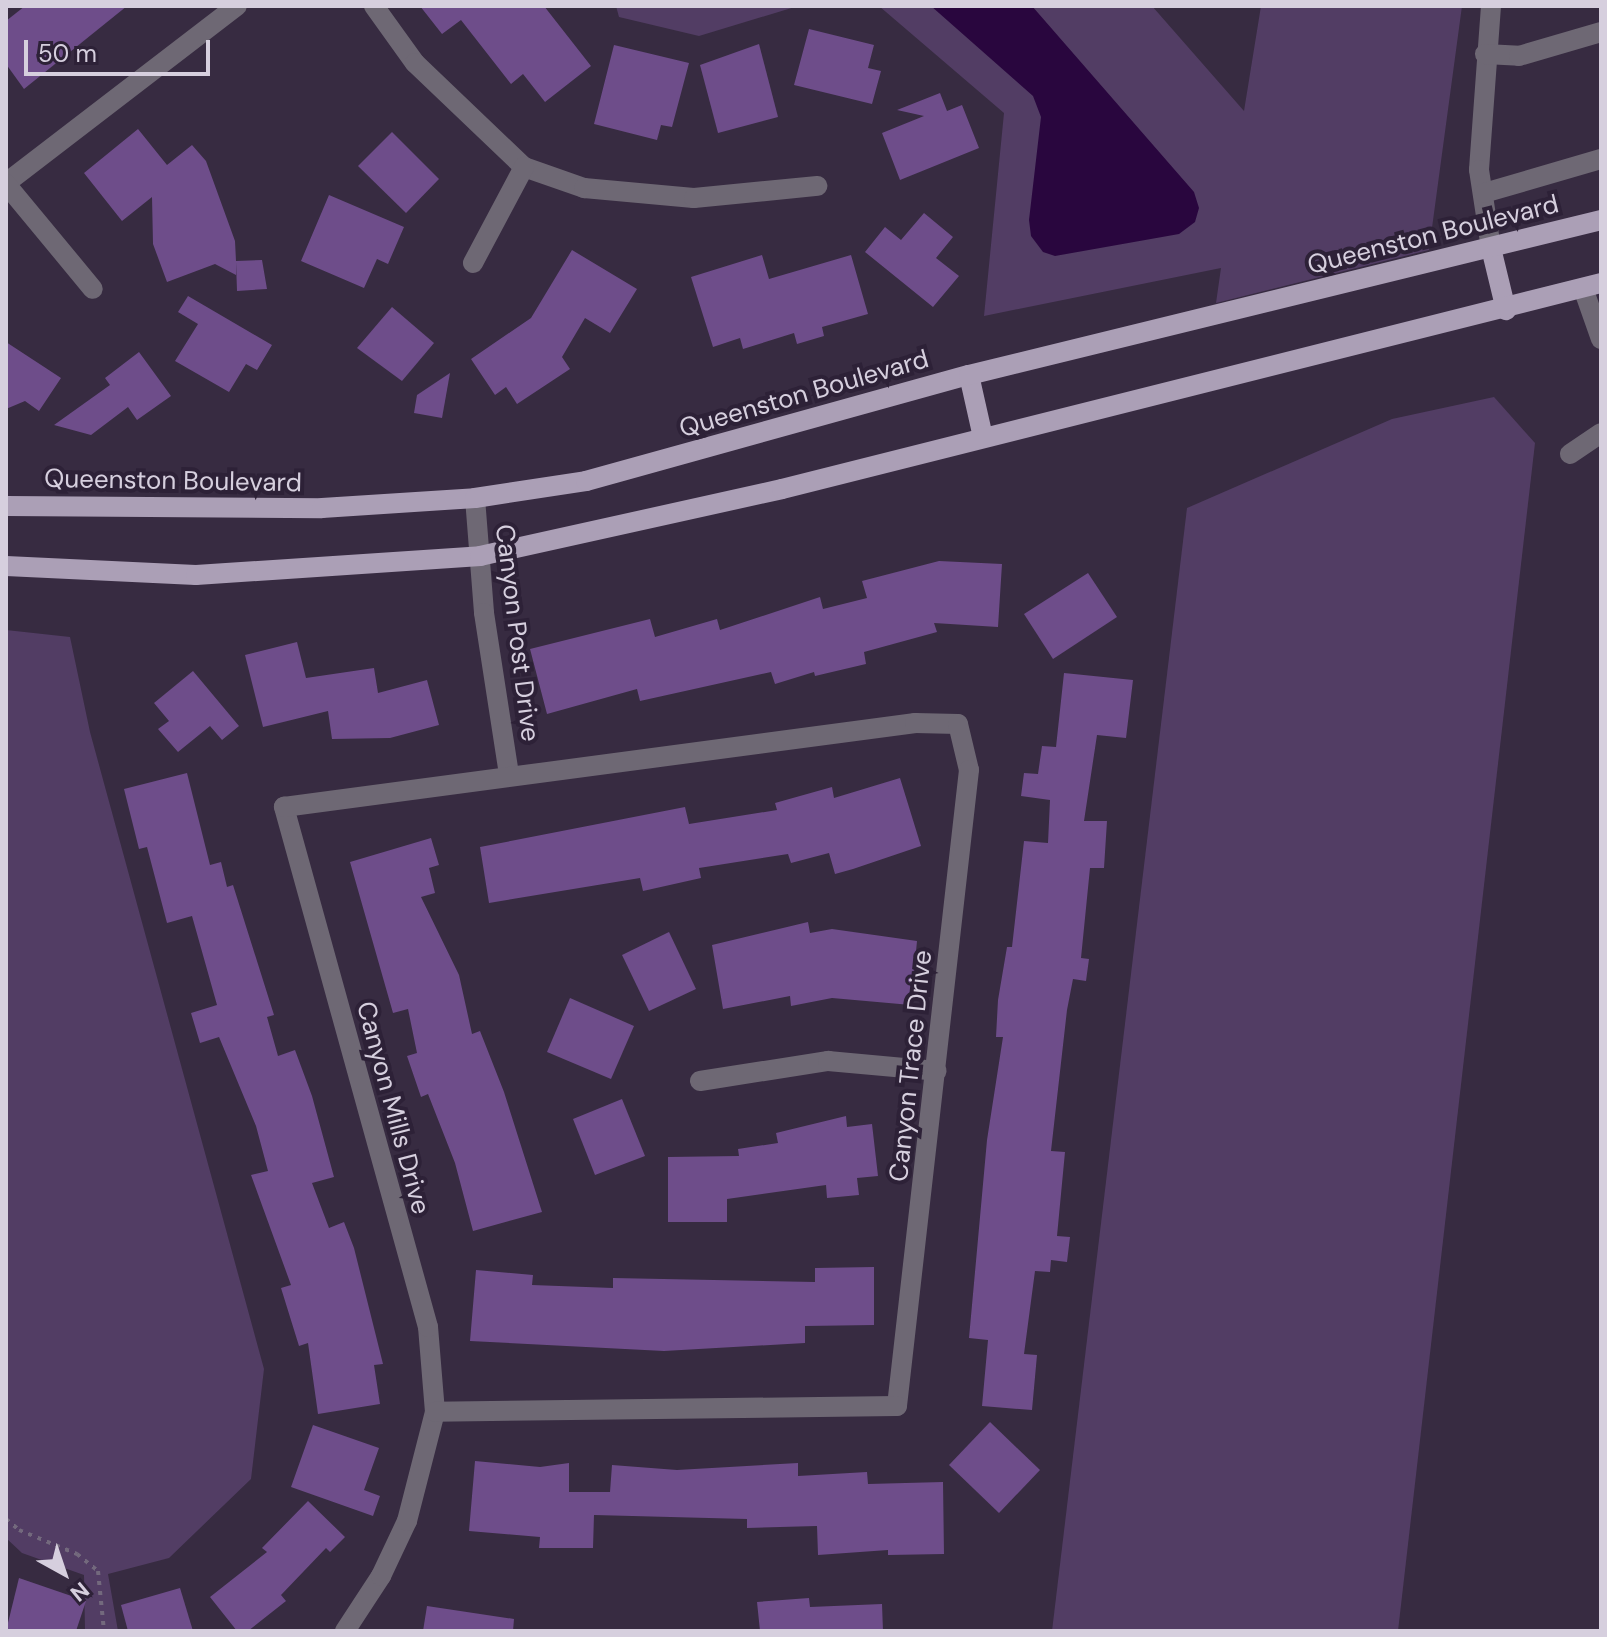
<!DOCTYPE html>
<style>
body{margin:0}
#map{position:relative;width:1607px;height:1637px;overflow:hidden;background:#372b41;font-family:"DM Sans",sans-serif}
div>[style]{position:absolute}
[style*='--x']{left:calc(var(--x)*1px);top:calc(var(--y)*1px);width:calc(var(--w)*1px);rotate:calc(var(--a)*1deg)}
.green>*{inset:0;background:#523d64}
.water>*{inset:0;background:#29063e}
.building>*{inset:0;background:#6e4d8a}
.path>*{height:4px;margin-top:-2px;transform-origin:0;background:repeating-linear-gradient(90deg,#73697d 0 4px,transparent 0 10px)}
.minor>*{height:20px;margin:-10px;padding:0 10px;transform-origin:10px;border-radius:10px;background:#6e6874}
.major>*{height:20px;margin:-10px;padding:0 10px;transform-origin:10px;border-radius:10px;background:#ab9fb6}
span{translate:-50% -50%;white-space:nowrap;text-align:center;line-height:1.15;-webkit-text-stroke:8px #2d2137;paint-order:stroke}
.street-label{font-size:26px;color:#d6cfde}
.frame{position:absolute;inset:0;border:8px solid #d6cfde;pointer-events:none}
.north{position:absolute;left:24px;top:1533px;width:80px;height:80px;-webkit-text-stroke:6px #2d2137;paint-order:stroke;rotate:140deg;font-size:22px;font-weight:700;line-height:32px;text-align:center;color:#d6cfde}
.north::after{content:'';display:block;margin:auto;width:28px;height:36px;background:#d6cfde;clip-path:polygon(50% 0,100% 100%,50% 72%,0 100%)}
.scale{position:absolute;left:24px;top:40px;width:186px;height:36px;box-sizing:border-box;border:4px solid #d6cfde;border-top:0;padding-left:10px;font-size:24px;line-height:28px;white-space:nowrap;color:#d6cfde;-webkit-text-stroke:6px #2d2137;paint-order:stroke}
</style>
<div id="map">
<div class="green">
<div style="clip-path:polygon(616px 6px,798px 6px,699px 36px,619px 17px)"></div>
<div style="clip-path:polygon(879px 6px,1152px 6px,1244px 111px,1261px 6px,1462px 6px,1429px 250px,1216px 303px,1221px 268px,984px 316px,1004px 113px)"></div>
<div style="clip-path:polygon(1494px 397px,1535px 443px,1398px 1631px,1052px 1631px,1187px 508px,1392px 419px)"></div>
<div style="clip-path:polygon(6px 630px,70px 637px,90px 732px,264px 1369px,251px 1479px,169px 1558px,108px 1574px,118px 1631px,85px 1631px,84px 1575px,22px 1553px,6px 1538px)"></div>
</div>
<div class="water">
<div style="clip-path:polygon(931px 6px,1032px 6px,1194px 192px,1199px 208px,1195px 222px,1179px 234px,1055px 256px,1043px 252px,1031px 236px,1029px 220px,1041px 117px,1033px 96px)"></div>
</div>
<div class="building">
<div style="clip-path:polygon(25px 6px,127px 6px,24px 89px,6px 64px,6px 21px)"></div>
<div style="clip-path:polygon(420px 6px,544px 6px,591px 66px,545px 102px,523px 74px,511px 84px,461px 20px,442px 34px)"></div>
<div style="clip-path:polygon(809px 29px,874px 45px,868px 68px,881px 71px,872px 104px,794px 85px)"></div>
<div style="clip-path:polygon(759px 44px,778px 117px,718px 133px,700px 65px)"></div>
<div style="clip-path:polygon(614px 45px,689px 63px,672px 127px,661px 125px,657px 140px,594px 124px)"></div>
<div style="clip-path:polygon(940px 93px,947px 111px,962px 105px,979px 148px,900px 180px,882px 133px,924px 116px,897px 110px)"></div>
<div style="clip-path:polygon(138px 129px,167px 165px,192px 145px,206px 161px,235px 241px,236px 261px,262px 260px,267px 289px,237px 291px,236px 262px,236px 275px,215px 264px,167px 282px,153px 244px,152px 197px,122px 221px,84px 173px)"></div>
<div style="clip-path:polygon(392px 132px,439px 179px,406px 213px,358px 166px)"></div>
<div style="clip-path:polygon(329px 195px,404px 227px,388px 264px,377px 259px,364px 288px,301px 261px)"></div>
<div style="clip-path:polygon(924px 213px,953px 237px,936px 258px,959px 276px,933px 307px,865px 252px,885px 227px,901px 240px)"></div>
<div style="clip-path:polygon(572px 250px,637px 289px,610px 333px,585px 318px,562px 357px,570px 369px,517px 404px,506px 387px,495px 395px,471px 359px,531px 318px)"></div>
<div style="clip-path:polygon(762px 255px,769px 279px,851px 255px,868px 314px,822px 327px,824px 336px,797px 344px,794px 333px,743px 349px,740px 338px,713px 347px,691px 277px)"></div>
<div style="clip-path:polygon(188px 296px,272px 345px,257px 370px,246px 364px,229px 392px,175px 361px,198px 324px,178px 312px)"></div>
<div style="clip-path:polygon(392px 307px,434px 343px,402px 381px,357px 348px)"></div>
<div style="clip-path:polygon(6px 342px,61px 378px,39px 411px,25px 401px,6px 409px)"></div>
<div style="clip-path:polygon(139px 352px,171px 396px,137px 420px,128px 407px,91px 435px,54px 425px,110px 385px,105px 378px)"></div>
<div style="clip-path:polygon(450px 373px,442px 418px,414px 413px,417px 395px)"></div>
<div style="clip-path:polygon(939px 561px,1002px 564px,998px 627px,934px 623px,937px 632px,864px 652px,866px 664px,815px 676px,814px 672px,775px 684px,771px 672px,640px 701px,637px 689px,547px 714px,530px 649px,650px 619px,655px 637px,717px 619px,720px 630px,820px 597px,823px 609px,867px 598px,862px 581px)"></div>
<div style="clip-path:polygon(1088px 573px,1117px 617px,1053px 659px,1024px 614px)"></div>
<div style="clip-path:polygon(297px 642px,306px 678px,374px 668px,378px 693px,427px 680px,439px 725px,390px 738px,332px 739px,328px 711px,263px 727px,245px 655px)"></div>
<div style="clip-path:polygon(193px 671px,239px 726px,222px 740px,210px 726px,178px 752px,158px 729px,169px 721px,154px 703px)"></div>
<div style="clip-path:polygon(1064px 673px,1133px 680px,1126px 738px,1097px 735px,1084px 821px,1107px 821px,1104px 868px,1090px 868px,1081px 958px,1089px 959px,1086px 981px,1073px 979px,1067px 1010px,1051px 1151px,1065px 1152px,1057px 1236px,1070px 1237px,1067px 1262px,1051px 1260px,1050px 1272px,1035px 1271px,1024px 1354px,1037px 1355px,1032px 1410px,982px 1406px,988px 1340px,969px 1338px,987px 1140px,1003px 1037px,996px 1037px,998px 1000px,1007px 947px,1012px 947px,1024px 841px,1048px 843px,1050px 800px,1021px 796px,1024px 773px,1038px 774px,1042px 746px,1056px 747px)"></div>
<div style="clip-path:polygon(187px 773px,210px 865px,221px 862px,227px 887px,233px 885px,274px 1015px,267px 1017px,278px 1056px,295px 1050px,312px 1096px,334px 1177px,312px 1183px,329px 1228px,344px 1222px,354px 1248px,383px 1364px,374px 1365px,380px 1404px,318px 1414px,308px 1343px,299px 1346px,281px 1288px,291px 1285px,251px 1175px,268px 1171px,256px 1126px,219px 1037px,200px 1043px,191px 1013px,217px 1005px,192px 916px,167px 923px,147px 847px,139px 849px,124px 789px)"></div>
<div style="clip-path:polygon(900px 778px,921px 846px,853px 869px,835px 874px,829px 853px,791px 863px,788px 854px,699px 868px,701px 878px,643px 891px,640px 878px,489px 903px,480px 847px,685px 807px,689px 824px,777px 810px,775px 803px,832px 787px,834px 798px)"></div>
<div style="clip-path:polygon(431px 838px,439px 865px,429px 868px,435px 893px,421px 897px,459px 975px,472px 1034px,480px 1031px,504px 1092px,542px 1212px,473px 1231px,455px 1163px,428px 1094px,421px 1097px,407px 1056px,417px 1053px,408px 1009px,393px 1013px,350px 862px)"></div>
<div style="clip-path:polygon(808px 922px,810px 933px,832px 929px,917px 941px,911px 1005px,832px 998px,791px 1006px,790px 996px,723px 1009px,712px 945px)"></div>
<div style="clip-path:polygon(669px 932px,696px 989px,649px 1011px,622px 955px)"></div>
<div style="clip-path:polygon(570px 998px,634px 1026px,611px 1079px,547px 1052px)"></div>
<div style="clip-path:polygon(622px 1099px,645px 1156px,595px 1175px,573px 1119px)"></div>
<div style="clip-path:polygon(846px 1116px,847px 1127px,872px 1124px,878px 1176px,857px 1178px,859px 1195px,827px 1198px,826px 1185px,727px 1199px,727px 1222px,668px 1222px,668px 1157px,739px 1156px,738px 1149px,778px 1143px,776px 1133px)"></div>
<div style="clip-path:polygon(874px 1267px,874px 1325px,805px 1326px,805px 1343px,664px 1351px,470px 1341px,476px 1270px,533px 1275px,532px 1285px,613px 1288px,613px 1278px,815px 1282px,815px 1268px)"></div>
<div style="clip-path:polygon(990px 1422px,1040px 1470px,999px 1513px,949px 1465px)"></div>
<div style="clip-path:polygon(313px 1425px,379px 1448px,364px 1490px,380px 1496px,373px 1516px,291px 1487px)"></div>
<div style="clip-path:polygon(475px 1461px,540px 1467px,569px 1463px,569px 1492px,610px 1492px,612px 1465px,677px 1470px,798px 1463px,798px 1476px,867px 1472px,868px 1484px,943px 1482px,944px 1554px,888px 1555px,888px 1550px,818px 1555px,817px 1526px,747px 1528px,747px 1519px,594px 1515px,593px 1548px,539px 1548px,540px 1537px,469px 1531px)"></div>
<div style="clip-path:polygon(308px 1501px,345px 1537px,330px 1552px,326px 1548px,281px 1595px,286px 1601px,248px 1631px,237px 1631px,210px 1597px,267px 1552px,262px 1548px)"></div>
<div style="clip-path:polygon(19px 1578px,86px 1601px,76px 1631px,6px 1631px)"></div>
<div style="clip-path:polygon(180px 1588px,193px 1631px,128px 1631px,121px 1605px)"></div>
<div style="clip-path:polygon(809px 1598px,810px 1607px,882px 1604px,883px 1631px,760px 1631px,757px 1602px)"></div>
<div style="clip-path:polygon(427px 1606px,514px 1619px,513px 1631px,423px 1631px)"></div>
</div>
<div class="path">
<div style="--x:6;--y:1519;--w:17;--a:40"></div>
<div style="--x:19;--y:1530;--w:63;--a:22.5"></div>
<div style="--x:77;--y:1554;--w:27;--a:39"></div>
<div style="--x:98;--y:1571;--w:60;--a:84.3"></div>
</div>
<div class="minor">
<div style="--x:374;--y:6;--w:70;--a:54.3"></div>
<div style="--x:415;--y:63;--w:151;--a:43.7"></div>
<div style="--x:524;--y:167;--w:64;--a:19.3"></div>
<div style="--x:584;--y:188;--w:110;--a:5.2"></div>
<div style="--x:694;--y:198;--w:124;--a:-5.6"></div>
<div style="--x:1491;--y:6;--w:164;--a:94.2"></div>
<div style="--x:1479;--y:170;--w:79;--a:81.3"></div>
<div style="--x:1485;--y:54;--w:34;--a:3"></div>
<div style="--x:1519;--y:56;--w:85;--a:-16.3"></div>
<div style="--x:6;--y:183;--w:291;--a:-37.5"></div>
<div style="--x:6;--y:184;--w:136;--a:50.4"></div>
<div style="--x:1484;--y:193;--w:122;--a:-16.2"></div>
<div style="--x:473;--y:263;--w:109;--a:-62"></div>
<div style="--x:1583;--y:288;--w:54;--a:70.6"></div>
<div style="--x:1570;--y:454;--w:37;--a:-34"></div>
<div style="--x:475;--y:498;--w:115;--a:85.5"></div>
<div style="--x:484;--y:613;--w:164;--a:81.2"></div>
<div style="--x:700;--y:1081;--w:130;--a:-8.9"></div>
<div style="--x:828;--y:1061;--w:109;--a:5.2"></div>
<div style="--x:345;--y:1631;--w:66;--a:-56.8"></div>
<div style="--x:381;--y:1576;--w:61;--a:-64.7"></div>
<div style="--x:407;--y:1521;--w:113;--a:-75.6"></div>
<div style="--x:435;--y:1412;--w:85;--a:-94.7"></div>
<div style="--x:428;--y:1327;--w:540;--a:-105.48"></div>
<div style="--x:284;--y:807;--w:637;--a:-7.58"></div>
<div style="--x:915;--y:723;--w:43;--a:1.3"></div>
<div style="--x:958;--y:724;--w:47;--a:76.6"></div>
<div style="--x:969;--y:770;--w:640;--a:96.46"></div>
<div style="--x:897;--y:1406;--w:462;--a:179.3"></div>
</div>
<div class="major">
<div style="--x:1491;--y:248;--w:64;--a:76.4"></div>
<div style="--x:969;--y:375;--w:64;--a:77.3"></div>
<div style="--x:6;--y:506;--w:316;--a:0.4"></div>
<div style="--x:322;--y:508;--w:153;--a:-3.7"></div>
<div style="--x:475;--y:498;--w:112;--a:-8.7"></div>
<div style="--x:586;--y:481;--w:397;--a:-15.5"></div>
<div style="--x:969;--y:375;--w:651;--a:-13.78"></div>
<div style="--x:6;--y:566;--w:190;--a:2.7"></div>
<div style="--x:196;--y:575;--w:285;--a:-3.8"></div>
<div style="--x:480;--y:556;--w:309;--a:-12.5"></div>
<div style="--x:782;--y:489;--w:845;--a:-14.12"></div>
</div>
<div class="street-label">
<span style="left:1433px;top:235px;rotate:-14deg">Queenston Boulevard</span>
<span style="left:804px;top:394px;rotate:-16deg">Queenston Boulevard</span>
<span style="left:173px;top:481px;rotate:1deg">Queenston Boulevard</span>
<span style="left:517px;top:633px;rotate:83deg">Canyon Post Drive</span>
<span style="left:911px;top:1066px;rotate:-84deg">Canyon Trace Drive</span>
<span style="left:393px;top:1108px;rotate:75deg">Canyon Mills Drive</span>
</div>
<div class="frame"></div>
<div class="north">N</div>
<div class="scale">50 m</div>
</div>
